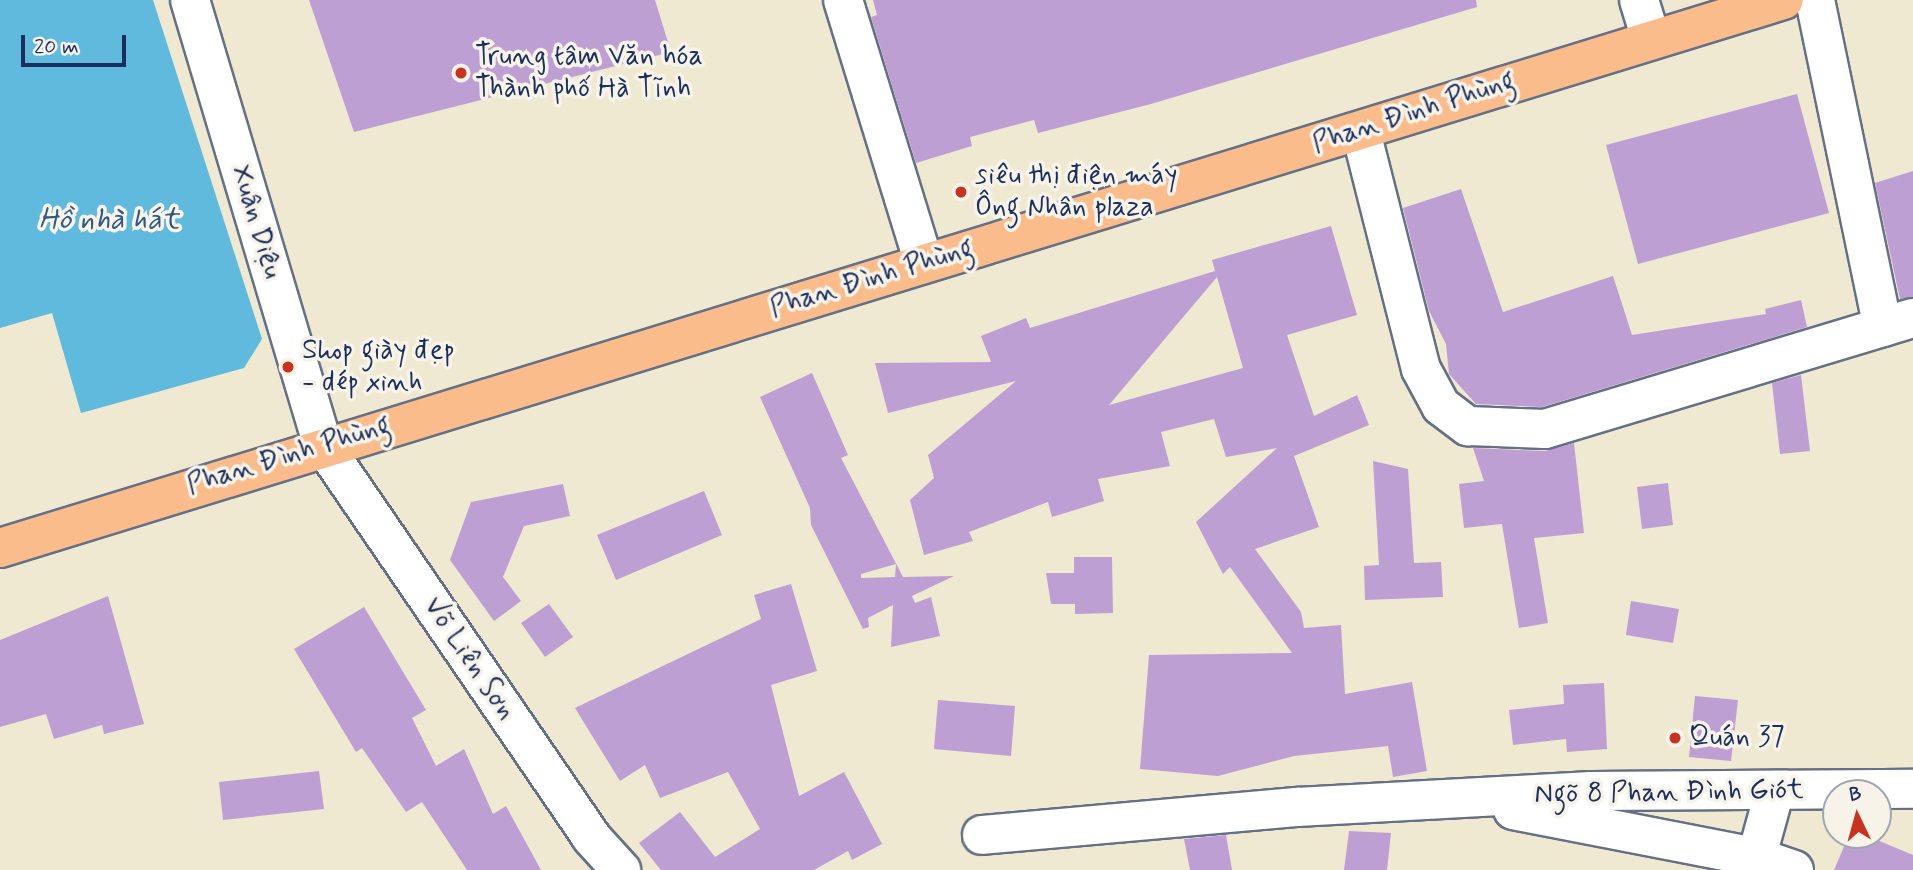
<!DOCTYPE html>
<meta charset="utf-8">
<style>
body{margin:0}
#map{position:relative;width:1913px;height:870px;overflow:hidden;background:#eee9d0;font-family:Mynerve,sans-serif}
div>[style]{position:absolute}
[style*='--x']{left:calc(var(--x)*1px);top:calc(var(--y)*1px);width:calc(var(--w)*1px);rotate:calc(var(--a)*1deg)}
.water>*{inset:0;background:#60bade}
.building>*{inset:0;background:#be9fd4}
.roads{filter:drop-shadow(2px 0 #657086) drop-shadow(-2px 0 #657086) drop-shadow(0 2px #657086) drop-shadow(0 -2px #657086)}
.minor>*{height:38px;margin:-19px;padding:0 19px;transform-origin:19px;border-radius:19px;background:#fff}
.major>*{height:38px;margin:-19px;padding:0 19px;transform-origin:19px;border-radius:19px;background:#fabc8b}
.dots>*{width:19px;height:19px;translate:-50% -50%;box-sizing:border-box;border:4px solid #f7f3e8;border-radius:50%}
span{translate:-50% -50%;white-space:nowrap;text-align:center;line-height:1.15;-webkit-text-stroke:7px #f7f3e8;paint-order:stroke}
.poi-label{font-size:28px;color:#1b2f5e}
.left{translate:0 -50%;text-align:left}
.street-label{font-size:28px;color:#1b2f5e}
.water-label{font-size:30px;color:#305984;font-style:italic}
.north{position:absolute;left:1822px;top:779px;width:70px;height:70px;box-sizing:border-box;background:#f7f3e8;border:2px solid #9fa5b1;border-radius:50%;rotate:355deg;font-size:19px;font-weight:700;line-height:28px;text-align:center;color:#1b2f5e}
.north::after{content:'';display:block;margin:auto;width:24px;height:32px;background:#c8321e;clip-path:polygon(50% 0,100% 100%,50% 72%,0 100%)}
.scale{position:absolute;left:21px;top:35px;width:105px;height:32px;box-sizing:border-box;border:4px solid #1b2f5e;border-top:0;padding-left:9px;font-size:21px;line-height:24px;white-space:nowrap;color:#1b2f5e;-webkit-text-stroke:5px #f7f3e8;paint-order:stroke}
</style>
<div id="map">
<div class="water">
<div style="clip-path:polygon(0 0,153px 0,262px 339px,244px 368px,81px 413px,52px 313px,0 328px)"></div>
</div>
<div class="building">
<div style="clip-path:polygon(309px 0,655px 0,671px 52px,354px 132px)"></div>
<div style="clip-path:polygon(873px 0,1476px 0,1477px 7px,1151px 104px,1038px 133px,1034px 120px,970px 137px,972px 146px,916px 163px,871px 17px,877px 15px)"></div>
<div style="clip-path:polygon(1797px 94px,1829px 213px,1638px 264px,1606px 145px)"></div>
<div style="clip-path:polygon(1913px 171px,1913px 297px,1900px 299px,1875px 183px)"></div>
<div style="clip-path:polygon(1461px 189px,1503px 312px,1613px 276px,1632px 335px,1766px 314px,1765px 309px,1801px 300px,1807px 327px,1542px 407px,1476px 404px,1449px 374px,1446px 344px,1429px 311px,1403px 208px)"></div>
<div style="clip-path:polygon(evenodd,1331px 226px,1357px 315px,1287px 335px,1314px 416px,1357px 395px,1369px 425px,1294px 456px,1319px 527px,1255px 549px,1301px 612px,1304px 628px,1341px 625px,1345px 694px,1412px 682px,1427px 771px,1393px 777px,1388px 746px,1294px 756px,1218px 776px,1140px 769px,1149px 655px,1292px 653px,1230px 567px,1223px 574px,1196px 522px,1277px 448px,1226px 457px,1214px 419px,1161px 432px,1170px 466px,1098px 479px,1104px 501px,1052px 517px,1048px 502px,969px 532px,973px 541px,924px 555px,910px 500px,934px 478px,928px 455px,1016px 381px,888px 413px,875px 363px,991px 362px,981px 336px,1026px 318px,1030px 328px,1215px 271px,1212px 260px,1331px 226px,1217px 277px,1243px 368px,1109px 405px,1217px 277px)"></div>
<div style="clip-path:polygon(evenodd,812px 373px,848px 455px,841px 458px,903px 577px,954px 576px,912px 596px,915px 603px,931px 597px,940px 636px,891px 647px,893px 605px,868px 618px,869px 627px,863px 629px,811px 525px,810px 508px,760px 397px,812px 373px,896px 564px,895px 577px,861px 578px,861px 574px,896px 564px)"></div>
<div style="clip-path:polygon(1801px 375px,1810px 451px,1780px 454px,1772px 383px)"></div>
<div style="clip-path:polygon(1574px 443px,1584px 533px,1534px 538px,1548px 623px,1519px 628px,1502px 524px,1464px 528px,1459px 484px,1484px 481px,1473px 448px,1545px 451px)"></div>
<div style="clip-path:polygon(1373px 461px,1408px 469px,1414px 563px,1441px 562px,1443px 597px,1365px 600px,1364px 566px,1379px 565px)"></div>
<div style="clip-path:polygon(1668px 483px,1673px 525px,1642px 529px,1637px 487px)"></div>
<div style="clip-path:polygon(563px 484px,570px 516px,524px 526px,503px 577px,521px 601px,494px 621px,450px 560px,471px 502px)"></div>
<div style="clip-path:polygon(704px 491px,722px 535px,616px 580px,597px 535px)"></div>
<div style="clip-path:polygon(1074px 557px,1112px 557px,1113px 613px,1075px 614px,1075px 604px,1051px 604px,1046px 573px,1074px 573px)"></div>
<div style="clip-path:polygon(791px 584px,817px 671px,771px 685px,799px 796px,844px 772px,882px 844px,852px 860px,848px 851px,814px 870px,661px 870px,639px 843px,680px 812px,715px 857px,760px 829px,728px 772px,660px 798px,645px 765px,620px 781px,575px 708px,761px 619px,754px 595px)"></div>
<div style="clip-path:polygon(108px 596px,144px 724px,104px 734px,102px 725px,54px 739px,46px 714px,0 727px,0 640px)"></div>
<div style="clip-path:polygon(1631px 601px,1679px 609px,1673px 643px,1626px 635px)"></div>
<div style="clip-path:polygon(549px 604px,573px 637px,545px 657px,521px 623px)"></div>
<div style="clip-path:polygon(364px 607px,426px 710px,412px 718px,436px 766px,464px 749px,493px 814px,506px 806px,541px 870px,467px 870px,422px 802px,406px 812px,362px 748px,356px 752px,294px 649px)"></div>
<div style="clip-path:polygon(1604px 683px,1607px 749px,1567px 752px,1566px 739px,1513px 745px,1509px 710px,1564px 704px,1563px 685px)"></div>
<div style="clip-path:polygon(1695px 696px,1738px 700px,1731px 761px,1689px 757px)"></div>
<div style="clip-path:polygon(938px 700px,1015px 706px,1011px 756px,934px 749px)"></div>
<div style="clip-path:polygon(319px 771px,324px 809px,223px 820px,219px 782px)"></div>
<div style="clip-path:polygon(1349px 831px,1391px 833px,1387px 870px,1344px 870px)"></div>
<div style="clip-path:polygon(1226px 835px,1232px 870px,1190px 870px,1184px 839px)"></div>
<div style="clip-path:polygon(1849px 835px,1865px 835px,1913px 855px,1913px 870px,1834px 870px)"></div>
</div>
<div class="roads">
<div class="minor">
<div style="--x:190;--y:0;--w:464;--a:73.4"></div>
<div style="--x:323;--y:445;--w:475;--a:55.6"></div>
<div style="--x:591;--y:837;--w:45;--a:47.7"></div>
<div style="--x:843;--y:0;--w:275;--a:72.9"></div>
<div style="--x:1639;--y:0;--w:38;--a:73"></div>
<div style="--x:1815;--y:0;--w:334;--a:78.3"></div>
<div style="--x:1361;--y:132;--w:244;--a:75.8"></div>
<div style="--x:1421;--y:369;--w:42;--a:61.6"></div>
<div style="--x:1441;--y:406;--w:34;--a:37"></div>
<div style="--x:1468;--y:426;--w:77;--a:2.2"></div>
<div style="--x:1545;--y:429;--w:384;--a:-16.8"></div>
<div style="--x:1513;--y:810;--w:251;--a:11"></div>
<div style="--x:1759;--y:858;--w:37;--a:19"></div>
<div style="--x:982;--y:835;--w:316;--a:-5.1"></div>
<div style="--x:1297;--y:807;--w:295;--a:-3.1"></div>
<div style="--x:1592;--y:791;--w:321;--a:-0.4"></div>
<div style="--x:1753;--y:870;--w:83;--a:-74.6"></div>
</div>
<div class="major">
<div style="--x:0;--y:548;--w:1866;--a:-17.08"></div>
</div>
</div>
<div class="dots">
<div style="left:461px;top:73px;background:#c8321e"></div>
<div style="left:961px;top:192px;background:#c8321e"></div>
<div style="left:288px;top:367px;background:#c8321e"></div>
<div style="left:1675px;top:738px;background:#c8321e"></div>
</div>
<div class="poi-label">
<span class="left" style="left:475px;top:73px">Trung tâm Văn hóa<br>Thành phố Hà Tĩnh</span>
<span class="left" style="left:975px;top:192px">siêu thị điện máy<br>Ông Nhân plaza</span>
<span class="left" style="left:302px;top:367px">Shop giày đẹp<br>- dép xinh</span>
<span class="left" style="left:1689px;top:738px">Quán 37</span>
</div>
<div class="street-label">
<span style="left:1414px;top:113px;rotate:-18deg">Phan Đình Phùng</span>
<span style="left:256px;top:222px;rotate:73deg">Xuân Diệu</span>
<span style="left:872px;top:279px;rotate:-17deg">Phan Đình Phùng</span>
<span style="left:289px;top:456px;rotate:-17deg">Phan Đình Phùng</span>
<span style="left:469px;top:659px;rotate:56deg">Võ Liên Sơn</span>
<span style="left:1669px;top:793px;rotate:-1deg">Ngõ 8 Phan Đình Giót</span>
</div>
<div class="water-label">
<span style="left:109px;top:220px">Hồ nhà hát</span>
</div>
<div class="north">B</div>
<div class="scale">20 m</div>
</div>
